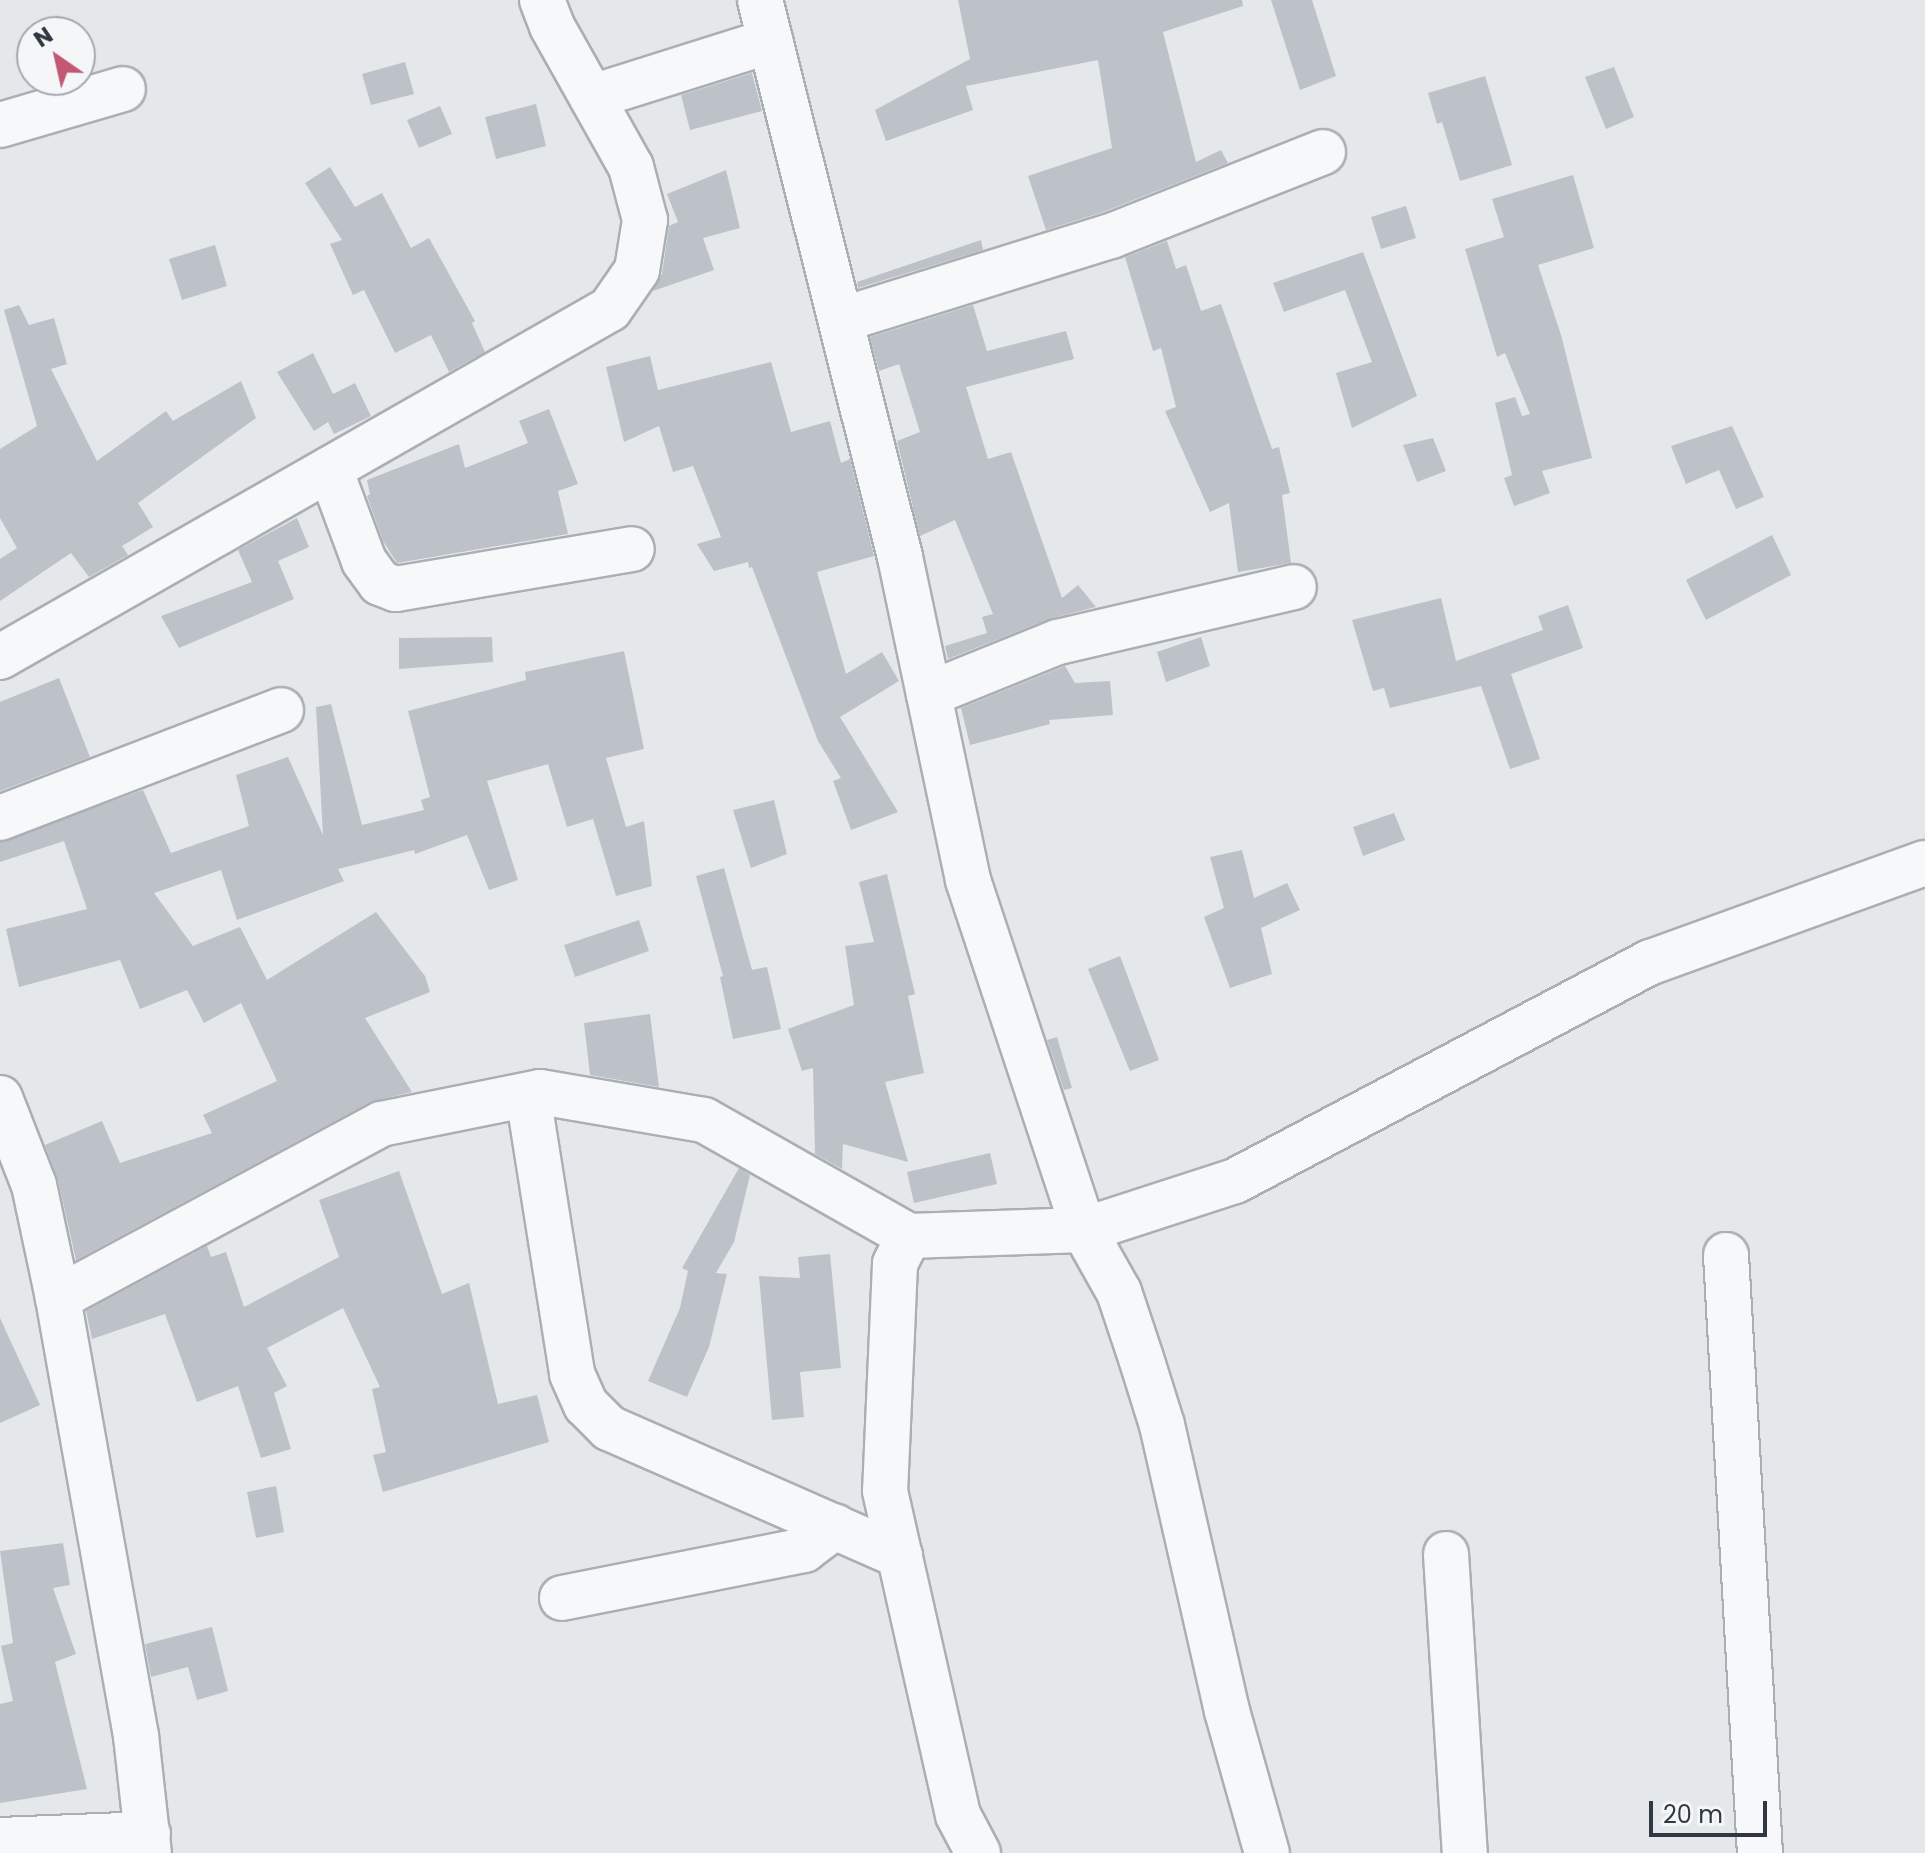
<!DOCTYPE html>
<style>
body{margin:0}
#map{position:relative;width:1925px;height:1853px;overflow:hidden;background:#e5e8eb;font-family:Poppins,sans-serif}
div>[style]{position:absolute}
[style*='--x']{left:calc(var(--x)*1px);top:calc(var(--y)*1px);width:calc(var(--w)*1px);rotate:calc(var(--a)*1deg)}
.building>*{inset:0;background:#bcc2c7}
.roads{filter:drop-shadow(2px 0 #aaafb5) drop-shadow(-2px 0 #aaafb5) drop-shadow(0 2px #aaafb5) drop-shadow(0 -2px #aaafb5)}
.minor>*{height:44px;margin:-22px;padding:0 22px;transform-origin:22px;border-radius:22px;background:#f7f8fa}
.tertiary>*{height:44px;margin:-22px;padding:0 22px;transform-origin:22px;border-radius:22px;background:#f7f8fa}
span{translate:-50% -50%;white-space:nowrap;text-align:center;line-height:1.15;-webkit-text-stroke:8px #f4f6f8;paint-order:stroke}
.north{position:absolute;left:16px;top:16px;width:80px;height:80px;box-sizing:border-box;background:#f4f6f8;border:2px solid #a5aaaf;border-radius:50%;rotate:326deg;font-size:22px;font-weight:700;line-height:32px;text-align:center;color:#2e3742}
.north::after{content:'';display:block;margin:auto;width:28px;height:36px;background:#c25873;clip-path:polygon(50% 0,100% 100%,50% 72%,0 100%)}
.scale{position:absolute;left:1649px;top:1801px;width:118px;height:36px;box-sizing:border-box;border:4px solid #2e3742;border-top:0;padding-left:10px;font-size:24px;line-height:28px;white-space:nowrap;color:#2e3742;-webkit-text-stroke:6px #f4f6f8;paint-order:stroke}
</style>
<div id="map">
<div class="building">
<div style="clip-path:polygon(958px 0,1242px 0,1243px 6px,1163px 32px,1196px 162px,1221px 150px,1228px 163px,1103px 212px,1046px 230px,1028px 176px,1112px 148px,1098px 60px,966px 86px,973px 110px,886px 141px,875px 110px,970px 59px)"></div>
<div style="clip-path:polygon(1271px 0,1312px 0,1336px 76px,1300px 90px)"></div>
<div style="clip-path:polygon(405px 62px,414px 94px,371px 105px,362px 74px)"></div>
<div style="clip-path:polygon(1614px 67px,1634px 117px,1606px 129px,1585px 77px)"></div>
<div style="clip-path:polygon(752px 73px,762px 111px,690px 130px,681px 95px)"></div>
<div style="clip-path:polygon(1485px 76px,1512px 165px,1460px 181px,1442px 122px,1437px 124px,1428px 93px)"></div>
<div style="clip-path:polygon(536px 104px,546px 146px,496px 159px,485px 117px)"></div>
<div style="clip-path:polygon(440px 106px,452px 134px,419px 148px,407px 120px)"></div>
<div style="clip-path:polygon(330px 167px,355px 207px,382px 193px,411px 248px,429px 238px,475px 321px,472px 323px,485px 352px,449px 372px,431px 335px,395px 353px,364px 290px,353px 295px,330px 244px,342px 240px,305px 183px)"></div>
<div style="clip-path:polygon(726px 170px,740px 228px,703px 238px,714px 270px,653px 291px,662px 274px,669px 226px,678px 222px,667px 194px)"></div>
<div style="clip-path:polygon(1573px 175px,1594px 248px,1538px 265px,1561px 335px,1592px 458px,1542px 471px,1550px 493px,1514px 506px,1504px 478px,1512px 475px,1495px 403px,1515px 397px,1522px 416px,1530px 414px,1505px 353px,1497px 357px,1465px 249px,1504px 237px,1492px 199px)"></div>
<div style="clip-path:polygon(1406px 206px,1416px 238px,1381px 249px,1371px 217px)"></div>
<div style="clip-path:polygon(981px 240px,983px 250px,858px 288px,857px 282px)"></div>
<div style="clip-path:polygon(1167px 241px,1176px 269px,1186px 265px,1201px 311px,1221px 304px,1272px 449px,1279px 447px,1290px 493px,1282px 495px,1291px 563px,1238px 572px,1229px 503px,1210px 512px,1165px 411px,1176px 407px,1161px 348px,1153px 351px,1125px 257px)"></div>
<div style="clip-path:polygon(215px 245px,227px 286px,182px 300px,169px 259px)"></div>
<div style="clip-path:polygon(1363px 252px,1417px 396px,1352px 428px,1336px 373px,1372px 362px,1345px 290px,1284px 312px,1273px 283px)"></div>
<div style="clip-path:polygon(19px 305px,29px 325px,54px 318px,67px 364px,51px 369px,97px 461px,166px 411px,173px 421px,241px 381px,256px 418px,138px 503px,153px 527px,122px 546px,128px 555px,89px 577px,71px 553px,0 601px,0 559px,17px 548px,0 518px,0 449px,37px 426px,4px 310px)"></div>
<div style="clip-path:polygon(973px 305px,987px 351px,1066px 331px,1074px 359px,966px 387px,988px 459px,1011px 452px,1062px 598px,1078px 585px,1096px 607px,1049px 619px,948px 659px,945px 646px,987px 633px,982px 617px,993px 614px,955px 520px,920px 536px,897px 441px,920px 432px,899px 364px,879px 371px,870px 337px)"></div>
<div style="clip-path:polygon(313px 353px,333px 394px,355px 383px,371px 416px,334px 434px,328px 422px,314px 431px,277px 372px)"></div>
<div style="clip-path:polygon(650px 356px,658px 390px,771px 362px,791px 432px,830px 421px,841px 463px,850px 459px,874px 556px,817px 572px,846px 674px,882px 652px,899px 681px,840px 717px,898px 812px,851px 830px,833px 781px,841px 778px,818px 741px,752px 567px,749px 568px,748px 562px,714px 571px,697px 544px,721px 537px,693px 466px,673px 472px,659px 426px,624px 442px,606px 367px)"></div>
<div style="clip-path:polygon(549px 409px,578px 484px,558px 491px,568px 534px,397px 563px,383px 541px,367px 496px,370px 494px,367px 480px,459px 444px,465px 468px,528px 443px,519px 421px)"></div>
<div style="clip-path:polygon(1732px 426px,1764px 497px,1736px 509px,1719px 470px,1686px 484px,1671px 446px)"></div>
<div style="clip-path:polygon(1433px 438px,1446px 471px,1417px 482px,1403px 445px)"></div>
<div style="clip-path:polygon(297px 518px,309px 547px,278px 561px,294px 599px,179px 648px,161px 616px,252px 582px,238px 550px)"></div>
<div style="clip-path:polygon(1772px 535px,1791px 575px,1706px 620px,1686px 580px)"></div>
<div style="clip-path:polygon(1441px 598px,1456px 661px,1543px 630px,1538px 616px,1568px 605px,1583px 648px,1511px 674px,1540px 759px,1510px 769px,1481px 686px,1390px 708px,1384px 688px,1373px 691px,1352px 620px)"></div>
<div style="clip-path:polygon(492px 637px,493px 662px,399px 669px,399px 638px)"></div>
<div style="clip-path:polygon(1201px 637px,1210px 666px,1166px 682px,1157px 652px)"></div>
<div style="clip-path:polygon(624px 651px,644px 749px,606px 758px,626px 827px,644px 821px,652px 886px,616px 896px,593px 819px,567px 827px,548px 764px,487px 781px,518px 880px,489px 890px,467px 835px,415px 854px,414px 850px,338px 869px,344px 881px,237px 920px,221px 870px,154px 893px,193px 946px,240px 927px,267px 980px,376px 912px,425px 976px,430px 992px,365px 1018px,412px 1092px,370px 1102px,76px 1260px,58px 1180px,45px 1145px,102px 1121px,120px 1163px,212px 1133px,203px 1115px,277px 1081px,241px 1003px,204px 1023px,187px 990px,140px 1009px,120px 960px,19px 987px,6px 929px,87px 909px,64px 841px,0 862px,0 842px,143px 790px,171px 853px,249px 826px,236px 775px,288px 757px,323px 835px,316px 707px,331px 704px,362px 825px,424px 810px,421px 800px,430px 797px,408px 711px,526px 680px,525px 672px)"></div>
<div style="clip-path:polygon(1065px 666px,1075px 683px,1110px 681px,1113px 715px,1049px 720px,1050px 724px,970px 745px,961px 708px)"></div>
<div style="clip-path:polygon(59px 678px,90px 757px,0 791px,0 702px)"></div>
<div style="clip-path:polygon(774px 800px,787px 854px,751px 868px,733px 810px)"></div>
<div style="clip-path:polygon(1394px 813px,1405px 840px,1363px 856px,1353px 827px)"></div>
<div style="clip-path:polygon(1242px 850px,1254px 898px,1287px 883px,1300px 910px,1261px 928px,1272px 974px,1230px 988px,1204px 917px,1224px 908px,1210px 857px)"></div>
<div style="clip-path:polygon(724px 868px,752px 970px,767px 967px,781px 1029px,733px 1039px,720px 977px,723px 976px,696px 876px)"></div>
<div style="clip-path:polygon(887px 874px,915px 994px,908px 996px,924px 1073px,885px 1082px,908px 1162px,843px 1144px,842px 1169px,815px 1154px,813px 1068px,802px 1071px,788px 1029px,854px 1005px,845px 946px,874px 942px,859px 882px)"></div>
<div style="clip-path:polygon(639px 920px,649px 951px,575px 977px,564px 945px)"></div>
<div style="clip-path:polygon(1120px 956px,1159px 1060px,1130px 1071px,1088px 969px)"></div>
<div style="clip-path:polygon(650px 1014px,659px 1087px,590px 1075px,584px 1023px)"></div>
<div style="clip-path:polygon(1057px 1037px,1072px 1088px,1064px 1090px,1047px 1040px)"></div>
<div style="clip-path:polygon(990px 1153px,997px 1184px,914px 1203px,907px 1172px)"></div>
<div style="clip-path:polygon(739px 1168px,750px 1175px,734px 1242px,716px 1273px,727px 1274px,709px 1347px,687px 1397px,648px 1381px,680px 1308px,688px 1271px,682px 1268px)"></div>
<div style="clip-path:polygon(399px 1171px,442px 1294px,469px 1283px,498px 1404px,537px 1395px,549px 1442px,383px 1492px,373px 1455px,386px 1452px,372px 1389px,380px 1387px,343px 1308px,267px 1348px,287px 1386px,274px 1393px,291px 1449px,261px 1458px,238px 1386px,197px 1402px,165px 1314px,92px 1339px,86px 1311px,207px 1246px,211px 1257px,226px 1252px,244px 1307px,339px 1257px,319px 1200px)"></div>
<div style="clip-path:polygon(830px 1254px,841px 1368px,800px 1372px,804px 1417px,772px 1420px,759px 1276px,800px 1278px,798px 1257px)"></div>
<div style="clip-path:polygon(0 1318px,40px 1405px,0 1423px)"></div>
<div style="clip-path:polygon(276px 1486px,284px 1532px,256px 1538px,247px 1492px)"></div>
<div style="clip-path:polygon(63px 1543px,70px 1585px,53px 1588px,76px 1654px,55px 1662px,87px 1789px,0 1803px,0 1704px,13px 1701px,1px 1646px,13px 1643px,0 1551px)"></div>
<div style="clip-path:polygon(212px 1627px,228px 1691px,197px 1700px,188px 1667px,151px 1677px,145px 1644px)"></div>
</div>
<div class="roads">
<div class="minor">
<div style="--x:760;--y:0;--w:574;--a:75.89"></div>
<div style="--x:900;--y:557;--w:330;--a:78.1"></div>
<div style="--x:968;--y:880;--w:369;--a:71.7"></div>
<div style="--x:1084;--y:1230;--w:71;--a:60.6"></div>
<div style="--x:1119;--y:1292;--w:70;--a:71.6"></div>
<div style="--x:1141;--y:1358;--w:70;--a:72.6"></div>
<div style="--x:1162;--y:1425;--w:293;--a:77.2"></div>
<div style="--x:1227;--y:1711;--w:148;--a:74.3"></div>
<div style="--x:592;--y:97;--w:187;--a:-17.5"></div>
<div style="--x:0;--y:125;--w:128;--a:-16.3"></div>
<div style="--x:841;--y:320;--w:283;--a:-17.3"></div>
<div style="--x:1111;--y:236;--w:228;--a:-21.6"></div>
<div style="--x:330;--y:469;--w:98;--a:69.7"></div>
<div style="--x:364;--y:561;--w:27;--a:54"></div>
<div style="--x:380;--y:583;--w:17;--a:21"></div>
<div style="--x:396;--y:589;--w:239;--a:-9.6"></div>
<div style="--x:0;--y:657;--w:702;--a:-29.7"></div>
<div style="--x:610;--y:309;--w:47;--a:-55.3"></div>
<div style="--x:637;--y:270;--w:51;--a:-80.9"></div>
<div style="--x:645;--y:220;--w:55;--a:-104.8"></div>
<div style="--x:631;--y:167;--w:162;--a:-119.3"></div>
<div style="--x:552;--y:26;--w:28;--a:-111"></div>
<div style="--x:929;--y:694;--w:139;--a:-22"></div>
<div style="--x:1058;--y:642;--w:242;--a:-13.1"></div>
<div style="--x:0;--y:818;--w:301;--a:-21"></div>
<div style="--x:528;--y:1095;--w:282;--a:81"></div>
<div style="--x:572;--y:1374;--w:34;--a:66"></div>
<div style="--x:586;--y:1405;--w:33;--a:45"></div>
<div style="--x:609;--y:1428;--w:318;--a:23.7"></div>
<div style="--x:909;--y:1236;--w:31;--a:117"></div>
<div style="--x:895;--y:1264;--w:227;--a:92.5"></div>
<div style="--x:885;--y:1491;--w:332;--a:77.3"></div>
<div style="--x:958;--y:1815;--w:43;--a:62.2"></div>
<div style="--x:1726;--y:1255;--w:599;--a:86.75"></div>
<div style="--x:58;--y:1298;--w:367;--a:-28.3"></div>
<div style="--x:381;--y:1124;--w:162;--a:-11.4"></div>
<div style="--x:540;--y:1092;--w:166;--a:9.7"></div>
<div style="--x:704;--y:1120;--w:236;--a:29.5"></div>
<div style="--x:909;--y:1236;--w:175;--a:-2"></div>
<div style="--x:1084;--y:1230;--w:159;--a:-18"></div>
<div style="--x:1235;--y:1181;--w:470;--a:-27.8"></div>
<div style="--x:1651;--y:962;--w:291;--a:-19.9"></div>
<div style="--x:1446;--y:1554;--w:300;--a:86.4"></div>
<div style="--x:562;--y:1598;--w:247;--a:-11.2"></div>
<div style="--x:804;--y:1550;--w:39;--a:-37"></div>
<div style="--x:0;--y:1840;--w:148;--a:-2.3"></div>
</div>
<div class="tertiary">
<div style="--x:0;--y:1098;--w:93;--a:68.7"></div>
<div style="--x:34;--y:1185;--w:116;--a:78"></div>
<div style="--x:58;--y:1298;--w:445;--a:79.9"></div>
<div style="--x:136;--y:1736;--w:118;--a:83.7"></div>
</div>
</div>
<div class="north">N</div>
<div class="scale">20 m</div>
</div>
